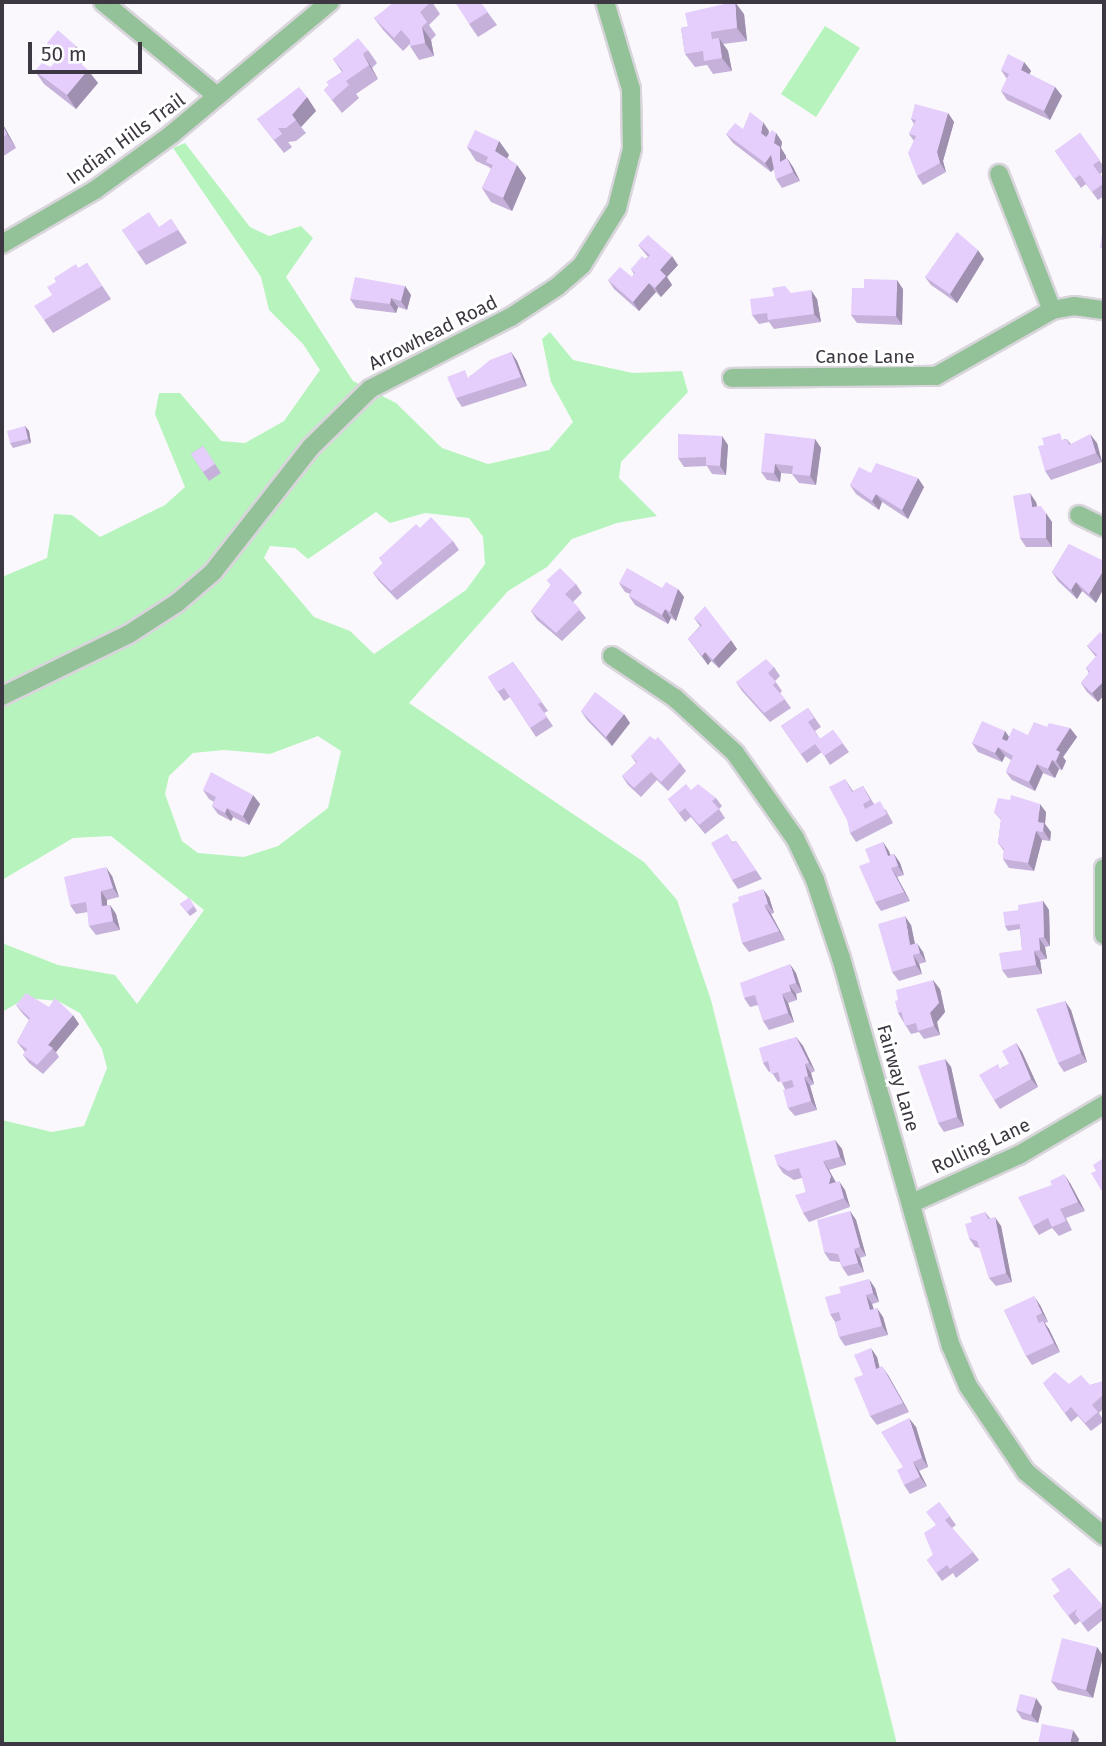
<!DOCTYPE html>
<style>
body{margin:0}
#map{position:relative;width:1106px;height:1746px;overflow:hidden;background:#faf8fd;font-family:"Fira Sans",sans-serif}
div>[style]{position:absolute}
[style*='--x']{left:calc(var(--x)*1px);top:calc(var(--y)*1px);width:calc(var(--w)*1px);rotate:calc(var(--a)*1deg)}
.green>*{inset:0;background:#b7f4bd}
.roads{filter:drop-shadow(2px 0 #d8d5db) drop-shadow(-2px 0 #d8d5db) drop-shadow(0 2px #d8d5db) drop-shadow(0 -2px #d8d5db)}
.street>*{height:18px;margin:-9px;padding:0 9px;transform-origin:9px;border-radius:9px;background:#93c198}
.wall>*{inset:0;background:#c5b1d9}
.shaded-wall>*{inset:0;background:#a090b0}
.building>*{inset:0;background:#e5cefc}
span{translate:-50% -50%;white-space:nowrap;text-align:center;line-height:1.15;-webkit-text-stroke:6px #fff;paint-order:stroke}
.street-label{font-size:19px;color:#3c3741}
.frame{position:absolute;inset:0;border:4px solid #3c3741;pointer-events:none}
.scale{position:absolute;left:28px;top:42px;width:114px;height:32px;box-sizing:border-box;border:4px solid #3c3741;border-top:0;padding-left:9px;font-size:21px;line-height:24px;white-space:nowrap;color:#3c3741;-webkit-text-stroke:5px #fff;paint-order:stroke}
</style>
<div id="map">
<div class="green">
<div style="clip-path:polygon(825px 26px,860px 48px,816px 117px,781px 94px)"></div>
<div style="clip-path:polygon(evenodd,185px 143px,250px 227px,269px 236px,301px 226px,313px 238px,286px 277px,353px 381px,396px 403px,442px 448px,488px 464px,549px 450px,573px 422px,551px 382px,542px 339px,550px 332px,573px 360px,633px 373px,682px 371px,688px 392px,621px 462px,619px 478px,657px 516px,617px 523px,572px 539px,547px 567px,508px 591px,409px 703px,644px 862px,677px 900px,711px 1000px,897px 1744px,2px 1744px,2px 1120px,52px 1132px,84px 1126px,107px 1068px,102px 1049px,80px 1013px,58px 1001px,26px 998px,2px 1012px,2px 943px,58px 965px,115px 975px,137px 1004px,204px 910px,111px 836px,73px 838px,2px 880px,2px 577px,47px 558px,54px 514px,72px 515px,100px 537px,165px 505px,185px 487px,155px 414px,159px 393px,180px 393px,221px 441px,245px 443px,284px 421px,320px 370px,303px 344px,269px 310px,261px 277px,173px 148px,185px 143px,376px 512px,390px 523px,425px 513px,469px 518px,483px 537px,485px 564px,466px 590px,374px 654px,350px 631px,314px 617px,264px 558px,270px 546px,295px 548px,308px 559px,376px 512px,185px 143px,318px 736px,341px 751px,328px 808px,278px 846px,244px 857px,198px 853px,182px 841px,165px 794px,169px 776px,193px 753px,224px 750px,270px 754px,318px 736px)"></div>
</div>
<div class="roads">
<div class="street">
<div style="--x:103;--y:2;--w:148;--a:39.5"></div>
<div style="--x:999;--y:174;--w:146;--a:68.7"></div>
<div style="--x:2;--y:244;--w:108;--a:-30.1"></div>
<div style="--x:95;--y:190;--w:95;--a:-36"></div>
<div style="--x:172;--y:134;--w:206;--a:-39.9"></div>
<div style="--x:732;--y:378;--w:204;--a:-0.6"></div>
<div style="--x:936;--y:376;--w:133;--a:-29.6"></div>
<div style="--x:1052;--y:310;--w:22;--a:-10"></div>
<div style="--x:1074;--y:306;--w:30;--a:8"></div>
<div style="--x:1079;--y:515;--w:28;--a:26"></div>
<div style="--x:612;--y:656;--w:76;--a:33.7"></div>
<div style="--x:675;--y:698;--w:81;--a:42.5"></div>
<div style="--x:735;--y:753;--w:104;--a:54.8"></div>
<div style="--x:795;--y:838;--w:47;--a:64.5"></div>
<div style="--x:815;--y:880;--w:82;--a:71.6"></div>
<div style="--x:841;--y:958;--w:403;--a:74.2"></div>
<div style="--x:951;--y:1346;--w:43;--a:67"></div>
<div style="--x:968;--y:1386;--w:104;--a:56"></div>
<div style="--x:1026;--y:1472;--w:101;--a:39.4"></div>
<div style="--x:2;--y:696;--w:141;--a:-26"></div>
<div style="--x:129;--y:634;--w:57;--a:-32.9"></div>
<div style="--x:177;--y:603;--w:48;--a:-40.7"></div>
<div style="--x:213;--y:572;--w:159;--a:-51.9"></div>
<div style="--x:311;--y:447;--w:83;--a:-44.5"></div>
<div style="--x:370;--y:389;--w:158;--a:-27.1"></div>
<div style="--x:511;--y:317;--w:56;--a:-33.4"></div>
<div style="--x:558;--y:286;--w:32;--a:-41"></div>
<div style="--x:582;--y:265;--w:67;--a:-58.4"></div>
<div style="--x:617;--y:208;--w:61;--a:-75.7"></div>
<div style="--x:632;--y:149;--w:60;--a:-91"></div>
<div style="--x:631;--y:89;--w:91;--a:-106.6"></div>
<div style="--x:1104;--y:868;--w:67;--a:90"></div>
<div style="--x:912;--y:1203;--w:117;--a:-24.2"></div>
<div style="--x:1019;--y:1155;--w:99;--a:-30.5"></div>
</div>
</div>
<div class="wall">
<div style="clip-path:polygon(404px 2px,432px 2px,440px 14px,429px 25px,436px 35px,431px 40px,434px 56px,419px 60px,410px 46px,410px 44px,403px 51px,384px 31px,374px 18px)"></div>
<div style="clip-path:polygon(480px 2px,497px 25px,478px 37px,469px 24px)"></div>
<div style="clip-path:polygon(744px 14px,747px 41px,723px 44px,728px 51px,732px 71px,713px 74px,707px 65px,695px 67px,685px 54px,681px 28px)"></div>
<div style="clip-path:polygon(47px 43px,86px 59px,81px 64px,98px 83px,76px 109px,44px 84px,35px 71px,51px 67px,59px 58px)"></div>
<div style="clip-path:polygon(368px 50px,377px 63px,372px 68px,378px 79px,356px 94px,359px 98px,342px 113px,324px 90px,342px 72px,333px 59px)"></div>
<div style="clip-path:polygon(1024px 62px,1031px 71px,1029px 74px,1055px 87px,1062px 96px,1050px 120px,1007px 100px,1001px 91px,1007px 79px,1001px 70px)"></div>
<div style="clip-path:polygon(307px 97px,316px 111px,301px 127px,306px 133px,296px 141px,288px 142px,292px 147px,284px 153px,257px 119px)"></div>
<div style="clip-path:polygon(948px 113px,954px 122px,943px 161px,946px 172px,923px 185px,917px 176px,914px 141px,909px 134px,914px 124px,911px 119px)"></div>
<div style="clip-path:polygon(2px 123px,16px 148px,2px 157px)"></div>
<div style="clip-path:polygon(743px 129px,769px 131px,768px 135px,776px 133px,782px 142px,781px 148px,786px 156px,786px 159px,787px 158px,793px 167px,800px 181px,782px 188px,776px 179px,774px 169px,771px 172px,733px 143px,726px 134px)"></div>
<div style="clip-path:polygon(1080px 133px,1104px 167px,1104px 171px,1100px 174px,1104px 180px,1104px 196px,1098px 200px,1086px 184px,1081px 188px,1055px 151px)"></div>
<div style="clip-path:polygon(499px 141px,509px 155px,507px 158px,517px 165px,526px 178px,512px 211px,491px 202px,482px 188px,491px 169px,489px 167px,476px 161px,467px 147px)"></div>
<div style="clip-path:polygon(171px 219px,187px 243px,146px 265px,122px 230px,160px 227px)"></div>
<div style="clip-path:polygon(638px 245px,678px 265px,667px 277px,672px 285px,661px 297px,656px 292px,639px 311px,614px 289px,608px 280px,632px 277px,634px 274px,631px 269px,648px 257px)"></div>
<div style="clip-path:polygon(984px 259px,957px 303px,931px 285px,925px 277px)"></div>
<div style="clip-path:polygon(87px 263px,111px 299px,53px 333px,44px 320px,52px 295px,79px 268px)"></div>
<div style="clip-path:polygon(405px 286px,411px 295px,407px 310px,398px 307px,396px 313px,356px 308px,350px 299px)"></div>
<div style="clip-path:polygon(903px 289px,902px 325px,857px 323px,851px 315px)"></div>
<div style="clip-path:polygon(817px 299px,821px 322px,774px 329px,769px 322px,759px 324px,752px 315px)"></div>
<div style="clip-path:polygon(511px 352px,517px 361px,527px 386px,462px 407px,456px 398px,470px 376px)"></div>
<div style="clip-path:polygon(25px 426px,29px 431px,31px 443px,13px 448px,10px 443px)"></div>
<div style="clip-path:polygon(815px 439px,821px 448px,816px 485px,799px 483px,792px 474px,781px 473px,780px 482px,767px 480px,761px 472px)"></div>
<div style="clip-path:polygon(1064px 439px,1067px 439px,1071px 444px,1097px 443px,1102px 462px,1051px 480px,1045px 471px)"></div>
<div style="clip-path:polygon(728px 445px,726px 475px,712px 474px,707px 466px,684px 467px,678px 458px)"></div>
<div style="clip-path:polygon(203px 446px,221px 473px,209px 481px,191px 454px)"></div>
<div style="clip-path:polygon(871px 473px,924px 487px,908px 519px,882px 502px,879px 510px,856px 494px,850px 485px)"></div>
<div style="clip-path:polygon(1036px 502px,1037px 507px,1052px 522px,1052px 547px,1026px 547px,1020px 538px)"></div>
<div style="clip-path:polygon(420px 528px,453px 541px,459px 550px,397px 600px,379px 581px,373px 573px,383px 563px,379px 558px)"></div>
<div style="clip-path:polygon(1069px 544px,1096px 603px,1082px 591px,1077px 599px,1058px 581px,1052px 572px)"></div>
<div style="clip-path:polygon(547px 580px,576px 584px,582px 593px,573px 602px,586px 618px,562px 641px,537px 620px,531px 611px,551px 585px)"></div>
<div style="clip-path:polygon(619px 583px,662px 588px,678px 589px,684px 597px,676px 621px,671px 618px,668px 624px,635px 605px,629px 596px,630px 594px,625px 592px)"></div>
<div style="clip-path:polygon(694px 618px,737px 649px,719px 668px,711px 661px,708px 665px,688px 639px,700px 626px)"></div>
<div style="clip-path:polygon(1104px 636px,1104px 695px,1098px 702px,1087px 692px,1081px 683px,1089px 673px,1086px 668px,1096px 657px,1087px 646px)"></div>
<div style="clip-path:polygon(513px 662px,548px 711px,544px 713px,553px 726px,536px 737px,510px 697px,504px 701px,488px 677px)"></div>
<div style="clip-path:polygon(774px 667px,780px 676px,775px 681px,782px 691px,780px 693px,791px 708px,770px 722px,742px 691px,736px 682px)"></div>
<div style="clip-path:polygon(808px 708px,821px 727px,815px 731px,820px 739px,833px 730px,849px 752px,830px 765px,822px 752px,807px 763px,781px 726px)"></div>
<div style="clip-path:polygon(581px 711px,630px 723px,612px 746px,587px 720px)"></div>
<div style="clip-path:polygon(1047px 727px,1070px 728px,1077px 737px,1063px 757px,1066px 761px,1062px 770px,1059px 769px,1055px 778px,1043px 773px,1035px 791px,1012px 780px,1006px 772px,1011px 760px,1005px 756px,1002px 762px,978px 752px,972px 743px,1005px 731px,1009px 737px,1028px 735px)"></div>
<div style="clip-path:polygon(631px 756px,680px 763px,686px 771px,668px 791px,657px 780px,641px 797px,628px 785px,622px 776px,636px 763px)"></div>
<div style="clip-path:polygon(845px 779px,853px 791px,863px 786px,874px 804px,886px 810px,893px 823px,856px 842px,850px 833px)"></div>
<div style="clip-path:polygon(203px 790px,260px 804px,249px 825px,233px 817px,231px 821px,218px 814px,212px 806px,214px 802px,209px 799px)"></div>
<div style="clip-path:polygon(691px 790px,716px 798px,722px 806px,719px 809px,725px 818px,705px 834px,691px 817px,685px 822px,668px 799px)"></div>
<div style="clip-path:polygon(994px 812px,1046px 812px,1045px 824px,1051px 832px,1050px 841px,1042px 840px,1034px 871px,1009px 868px,1003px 859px,1004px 851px,998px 843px,1001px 820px)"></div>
<div style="clip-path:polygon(727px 834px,732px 842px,736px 841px,762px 879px,738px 889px,732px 880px)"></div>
<div style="clip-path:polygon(883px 842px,890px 855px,894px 854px,900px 863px,904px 875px,897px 877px,910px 901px,881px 911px,875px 902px,870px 862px)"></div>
<div style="clip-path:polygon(112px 876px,119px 897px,107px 900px,107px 905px,110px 905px,116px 914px,120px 930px,96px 935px,89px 926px,88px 912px,76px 914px,70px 905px)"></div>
<div style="clip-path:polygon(769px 897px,774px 913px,771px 914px,785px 940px,749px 952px,742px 943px)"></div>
<div style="clip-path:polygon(189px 898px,197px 911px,190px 916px,180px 904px)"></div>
<div style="clip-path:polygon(1043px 901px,1049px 910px,1050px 946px,1045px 947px,1047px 959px,1040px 960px,1042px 974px,1008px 978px,1002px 970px,1022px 950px,1020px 929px,1008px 931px,1005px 926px,1019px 910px)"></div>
<div style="clip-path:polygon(911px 925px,915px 944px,923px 952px,926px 962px,919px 964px,922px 974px,899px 981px,892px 972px)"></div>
<div style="clip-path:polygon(796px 973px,802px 992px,796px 994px,797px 1000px,788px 1003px,794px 1022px,769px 1030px,763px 1021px,758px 1005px,750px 1007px,744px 998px)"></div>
<div style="clip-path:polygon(940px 989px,945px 1012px,937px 1022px,940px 1035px,924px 1039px,919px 1032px,911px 1034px,898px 1013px)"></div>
<div style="clip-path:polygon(1065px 1001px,1071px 1010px,1087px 1062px,1064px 1072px,1058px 1063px)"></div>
<div style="clip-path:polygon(16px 1005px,49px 1007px,79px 1024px,56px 1052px,59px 1057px,43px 1074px,29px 1063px,23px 1055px,25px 1052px,17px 1042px,29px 1020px,23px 1014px)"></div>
<div style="clip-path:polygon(796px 1037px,803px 1046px,815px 1071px,811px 1073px,814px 1084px,810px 1086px,817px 1110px,795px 1116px,788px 1108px,785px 1089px,781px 1081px,778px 1082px,771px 1071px,769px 1072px,763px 1063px)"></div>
<div style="clip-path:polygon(1016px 1043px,1022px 1052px,1038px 1087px,1000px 1109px,994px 1100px,1001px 1068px,1009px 1064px)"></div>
<div style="clip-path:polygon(945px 1059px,951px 1067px,964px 1126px,944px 1132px,938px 1123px)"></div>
<div style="clip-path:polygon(835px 1140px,842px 1149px,846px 1165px,829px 1170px,836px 1182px,845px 1190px,850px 1207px,809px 1222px,803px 1213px,806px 1192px,802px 1178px,794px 1180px,783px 1173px,777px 1164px)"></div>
<div style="clip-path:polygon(1070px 1183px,1085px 1211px,1066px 1218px,1072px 1230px,1059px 1236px,1052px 1228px,1039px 1235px,1033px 1226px)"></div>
<div style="clip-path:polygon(850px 1211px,856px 1220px,866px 1256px,860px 1258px,864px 1272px,848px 1276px,842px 1267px,840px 1262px,830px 1261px,824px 1252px)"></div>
<div style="clip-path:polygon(985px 1212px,990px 1218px,1001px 1226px,1012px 1282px,996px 1286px,989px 1278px,980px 1248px,975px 1247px,969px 1238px,972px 1222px)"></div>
<div style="clip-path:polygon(875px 1288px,879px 1302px,872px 1304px,874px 1309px,883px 1317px,888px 1335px,845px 1346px,839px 1337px,835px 1322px,830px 1314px)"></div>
<div style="clip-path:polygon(1040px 1305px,1048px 1322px,1045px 1323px,1049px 1329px,1060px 1352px,1032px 1365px,1026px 1356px,1004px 1310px)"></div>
<div style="clip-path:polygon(877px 1357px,879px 1367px,888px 1375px,909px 1412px,877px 1425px,870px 1416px,863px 1375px)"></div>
<div style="clip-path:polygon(1104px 1381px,1104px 1408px,1099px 1413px,1104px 1421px,1091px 1431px,1078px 1416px,1071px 1422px,1043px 1383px,1090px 1385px)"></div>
<div style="clip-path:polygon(916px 1427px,928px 1467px,919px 1471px,927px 1486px,910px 1494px,904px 1485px,903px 1467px)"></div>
<div style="clip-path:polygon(939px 1502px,956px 1525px,952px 1528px,973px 1552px,979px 1560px,956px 1578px,953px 1573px,942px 1581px,927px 1560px,933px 1555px,936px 1525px)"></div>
<div style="clip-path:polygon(1069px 1568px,1104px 1607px,1104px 1619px,1088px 1632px,1080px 1621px,1075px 1625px,1053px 1596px,1060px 1591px)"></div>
<div style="clip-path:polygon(1097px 1647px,1103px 1656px,1093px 1698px,1058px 1690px,1051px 1681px)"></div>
<div style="clip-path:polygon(1042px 1707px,1038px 1723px,1022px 1719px,1016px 1710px)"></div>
</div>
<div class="shaded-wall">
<div style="clip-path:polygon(735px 2px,744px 14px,747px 41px,737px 28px)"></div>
<div style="clip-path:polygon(422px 27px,431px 40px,434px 56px,425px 43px)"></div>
<div style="clip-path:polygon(719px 38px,728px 51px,732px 71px,722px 58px)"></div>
<div style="clip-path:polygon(76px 46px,86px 59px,79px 67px,70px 54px)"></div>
<div style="clip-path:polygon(363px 54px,372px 68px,378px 79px,369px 65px)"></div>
<div style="clip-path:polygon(1024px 62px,1031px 71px,1027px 79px,1021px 70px)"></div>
<div style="clip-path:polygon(88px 70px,98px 83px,76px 109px,67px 95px)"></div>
<div style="clip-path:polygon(1055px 87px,1062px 96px,1050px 120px,1044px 111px)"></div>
<div style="clip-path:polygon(307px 97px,316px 111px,301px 127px,292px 115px)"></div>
<div style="clip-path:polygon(948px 113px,954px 122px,943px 161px,946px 172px,940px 163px,937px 152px)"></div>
<div style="clip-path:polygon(763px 122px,769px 131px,767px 142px,761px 133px)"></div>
<div style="clip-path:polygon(2px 123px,5px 128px,16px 148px,7px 134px)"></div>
<div style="clip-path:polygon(776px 133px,782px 142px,781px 148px,786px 156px,787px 171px,780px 162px,774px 143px)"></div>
<div style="clip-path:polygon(499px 141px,509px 155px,504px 164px,495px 151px)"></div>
<div style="clip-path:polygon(771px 155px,778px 164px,771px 172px,765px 163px)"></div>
<div style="clip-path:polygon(787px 158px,793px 167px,800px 181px,793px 172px)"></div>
<div style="clip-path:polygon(517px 165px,526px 178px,512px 211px,503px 198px)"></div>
<div style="clip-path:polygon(978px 250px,984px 259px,957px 303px,950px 294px)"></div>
<div style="clip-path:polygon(672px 256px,678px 265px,667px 277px,672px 285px,661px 297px,655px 288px,660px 270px)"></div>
<div style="clip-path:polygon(897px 280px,903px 289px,902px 325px,896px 316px)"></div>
<div style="clip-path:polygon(649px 283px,656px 292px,639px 311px,633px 302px)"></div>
<div style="clip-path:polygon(405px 286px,411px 295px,407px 310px,401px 301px)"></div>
<div style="clip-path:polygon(811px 290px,817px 299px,821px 322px,814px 314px)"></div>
<div style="clip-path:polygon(391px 298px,398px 307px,396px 313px,390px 304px)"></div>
<div style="clip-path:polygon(511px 352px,517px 361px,527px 386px,521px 377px)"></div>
<div style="clip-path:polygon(25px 426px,29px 431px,31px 443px,28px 439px)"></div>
<div style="clip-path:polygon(1090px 434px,1097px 443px,1102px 462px,1096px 453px)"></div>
<div style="clip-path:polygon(722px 436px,728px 445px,726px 475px,720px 466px)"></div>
<div style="clip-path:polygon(815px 439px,821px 448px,816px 485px,810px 476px)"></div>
<div style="clip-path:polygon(775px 464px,781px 473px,780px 482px,774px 473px)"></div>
<div style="clip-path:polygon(918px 478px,924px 487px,908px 519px,902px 510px)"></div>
<div style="clip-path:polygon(1030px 493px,1036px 502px,1039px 516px,1032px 507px)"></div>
<div style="clip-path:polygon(876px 494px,882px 502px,879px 510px,872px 501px)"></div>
<div style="clip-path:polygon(1046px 513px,1052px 522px,1052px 547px,1046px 538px)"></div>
<div style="clip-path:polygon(1104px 569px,1104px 588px,1096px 603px,1089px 594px)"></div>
<div style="clip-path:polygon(1076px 582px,1082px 591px,1077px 599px,1071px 590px)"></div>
<div style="clip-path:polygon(678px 589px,684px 597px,676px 621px,670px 612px)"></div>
<div style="clip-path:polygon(665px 609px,671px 618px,668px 624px,662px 615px)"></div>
<div style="clip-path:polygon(731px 640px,737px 649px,719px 668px,713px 660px)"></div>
<div style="clip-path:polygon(705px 652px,711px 661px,708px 665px,702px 656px)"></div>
<div style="clip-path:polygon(1102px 683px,1104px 686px,1104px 695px,1098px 702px,1092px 693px)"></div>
<div style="clip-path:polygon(624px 714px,630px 723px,612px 746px,606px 737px)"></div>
<div style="clip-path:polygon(1070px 728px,1077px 737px,1063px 757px,1066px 761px,1062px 770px,1056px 761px,1056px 750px)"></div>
<div style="clip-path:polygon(1005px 731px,1011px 740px,1008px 748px,1002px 739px)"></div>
<div style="clip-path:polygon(998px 747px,1005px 756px,1002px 762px,995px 753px)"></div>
<div style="clip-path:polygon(1052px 760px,1059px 769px,1055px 778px,1048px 769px)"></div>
<div style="clip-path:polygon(1037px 764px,1043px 773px,1035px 791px,1029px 782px)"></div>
<div style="clip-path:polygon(253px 795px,260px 804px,249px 825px,243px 816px)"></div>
<div style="clip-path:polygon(1040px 804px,1046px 812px,1045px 824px,1051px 832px,1050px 841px,1038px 822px)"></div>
<div style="clip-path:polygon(227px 808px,233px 817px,231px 821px,225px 813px)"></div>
<div style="clip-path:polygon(1036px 831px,1042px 840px,1034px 871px,1028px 863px)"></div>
<div style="clip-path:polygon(883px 842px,889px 851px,894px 865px,888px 856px)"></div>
<div style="clip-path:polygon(894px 854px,900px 863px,904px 875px,898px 866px)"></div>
<div style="clip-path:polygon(106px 867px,112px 876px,119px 897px,113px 888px)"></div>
<div style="clip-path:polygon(891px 868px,897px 877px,910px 901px,904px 892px)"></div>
<div style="clip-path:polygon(763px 889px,769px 897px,774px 913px,768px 904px)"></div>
<div style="clip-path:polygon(101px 891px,107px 900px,107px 909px,102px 906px)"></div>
<div style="clip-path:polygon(1043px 901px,1049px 910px,1050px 946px,1044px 937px)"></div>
<div style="clip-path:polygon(110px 905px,116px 914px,120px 930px,113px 921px)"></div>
<div style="clip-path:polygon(764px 905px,771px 914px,785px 940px,779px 931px)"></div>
<div style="clip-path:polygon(905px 916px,911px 925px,917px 954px,910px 945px)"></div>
<div style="clip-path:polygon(1039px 938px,1045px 947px,1047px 959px,1040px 950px)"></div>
<div style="clip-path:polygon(917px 943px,923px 952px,926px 962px,920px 953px)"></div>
<div style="clip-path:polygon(1034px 951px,1040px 960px,1042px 974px,1036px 965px)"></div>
<div style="clip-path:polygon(913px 955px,919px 964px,922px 974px,916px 965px)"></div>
<div style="clip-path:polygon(790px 964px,796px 973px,802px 992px,796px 983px)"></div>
<div style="clip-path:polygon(933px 980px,940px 989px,945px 1012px,937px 1022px,940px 1035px,934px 1026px,930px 1013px)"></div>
<div style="clip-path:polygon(789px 985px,796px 994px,797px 1000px,791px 991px)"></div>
<div style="clip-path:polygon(782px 994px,788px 1003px,794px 1022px,788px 1013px)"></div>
<div style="clip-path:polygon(1065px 1001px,1071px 1010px,1087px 1062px,1081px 1053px)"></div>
<div style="clip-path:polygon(73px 1015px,79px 1024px,56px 1052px,48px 1045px)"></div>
<div style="clip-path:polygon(796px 1037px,803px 1046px,815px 1071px,809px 1063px)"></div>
<div style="clip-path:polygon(1016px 1043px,1022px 1052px,1038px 1087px,1031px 1079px)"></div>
<div style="clip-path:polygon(945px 1059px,951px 1067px,964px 1126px,957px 1117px)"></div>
<div style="clip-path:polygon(805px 1064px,811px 1073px,814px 1084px,808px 1076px)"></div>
<div style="clip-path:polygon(804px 1077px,810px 1086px,817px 1110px,811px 1101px)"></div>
<div style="clip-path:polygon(835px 1140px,842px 1149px,846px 1165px,840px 1157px)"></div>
<div style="clip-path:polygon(823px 1161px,829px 1170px,837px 1185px,829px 1184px)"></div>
<div style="clip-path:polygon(1064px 1174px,1070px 1183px,1085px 1211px,1078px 1202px)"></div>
<div style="clip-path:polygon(839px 1181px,845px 1190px,850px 1207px,844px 1198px)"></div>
<div style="clip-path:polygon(850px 1211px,856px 1220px,866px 1256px,860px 1247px)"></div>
<div style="clip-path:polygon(995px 1217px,1001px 1226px,1012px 1282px,1006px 1273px)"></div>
<div style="clip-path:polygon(854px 1249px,860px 1258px,864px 1272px,858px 1263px)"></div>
<div style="clip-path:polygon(869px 1279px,875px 1288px,879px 1302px,873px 1293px)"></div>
<div style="clip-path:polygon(866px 1295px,872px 1304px,876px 1318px,870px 1310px)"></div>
<div style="clip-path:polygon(1034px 1296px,1040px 1305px,1048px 1322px,1042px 1313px)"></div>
<div style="clip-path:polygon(877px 1308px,883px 1317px,888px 1335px,882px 1326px)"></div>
<div style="clip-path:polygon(1043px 1321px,1049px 1329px,1060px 1352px,1054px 1343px)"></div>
<div style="clip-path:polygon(871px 1348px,877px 1357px,882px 1377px,876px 1369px)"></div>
<div style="clip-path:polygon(882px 1366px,888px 1375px,909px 1412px,903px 1403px)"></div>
<div style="clip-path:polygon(909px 1418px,916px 1427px,928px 1467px,922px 1458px)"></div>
<div style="clip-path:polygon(913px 1462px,919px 1471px,927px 1486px,920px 1477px)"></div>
<div style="clip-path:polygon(1097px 1647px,1103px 1656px,1093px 1698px,1086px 1690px)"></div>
<div style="clip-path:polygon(1036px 1698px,1042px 1707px,1038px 1723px,1031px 1715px)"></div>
<div style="clip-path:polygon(1073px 1730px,1079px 1739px,1078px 1744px,1070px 1744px)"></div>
</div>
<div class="building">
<div style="clip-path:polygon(394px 2px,431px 2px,420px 12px,427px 22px,422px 27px,425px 43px,410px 46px,410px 40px,401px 30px,394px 38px,374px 18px)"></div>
<div style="clip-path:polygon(455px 2px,480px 2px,488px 12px,469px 24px)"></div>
<div style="clip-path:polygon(733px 2px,735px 2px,737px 28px,711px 32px,712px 39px,719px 38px,722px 58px,704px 61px,703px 51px,685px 54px,681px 28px,688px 27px,685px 13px)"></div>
<div style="clip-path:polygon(58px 30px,76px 46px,70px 54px,88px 70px,67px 95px,35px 71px,42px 63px,51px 67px,61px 55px,47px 43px)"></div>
<div style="clip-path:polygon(358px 38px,368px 50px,363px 54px,369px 65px,346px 81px,349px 85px,332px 100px,324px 90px,329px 85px,326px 82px,343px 71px,333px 59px)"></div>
<div style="clip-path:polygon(1008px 54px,1024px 62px,1021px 70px,1055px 87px,1044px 111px,1001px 91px,1009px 74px,1001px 70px)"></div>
<div style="clip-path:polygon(299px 87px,307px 97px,292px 115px,296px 120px,286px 128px,278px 128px,282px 134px,274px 140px,257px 119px)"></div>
<div style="clip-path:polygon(915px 104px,948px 113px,937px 152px,940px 163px,917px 176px,908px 153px,916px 136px,909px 134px,916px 120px,911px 119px)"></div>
<div style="clip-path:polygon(750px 112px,763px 122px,761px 133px,766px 137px,772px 130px,776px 133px,774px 143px,780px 147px,780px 162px,787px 158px,793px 172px,776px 179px,771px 155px,765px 163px,726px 134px,735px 123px,743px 129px)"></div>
<div style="clip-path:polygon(2px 125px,7px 134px,2px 138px)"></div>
<div style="clip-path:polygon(475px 130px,499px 141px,495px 151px,517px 165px,503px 198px,482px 188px,493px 165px,486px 162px,488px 157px,467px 147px)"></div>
<div style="clip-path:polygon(1080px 133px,1100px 160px,1093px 165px,1104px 180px,1104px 183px,1092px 192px,1080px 175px,1074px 179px,1055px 151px)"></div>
<div style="clip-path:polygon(149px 212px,159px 227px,171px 219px,178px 230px,137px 252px,122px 230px)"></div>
<div style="clip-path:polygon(957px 232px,978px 250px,950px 294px,925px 277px)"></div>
<div style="clip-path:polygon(1102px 234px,1104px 234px,1104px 249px,1100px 248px)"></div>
<div style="clip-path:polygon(648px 235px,672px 256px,660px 270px,666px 276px,655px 288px,649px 283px,633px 302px,608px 280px,620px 267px,632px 277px,635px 273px,631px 269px,642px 256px,646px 260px,650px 255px,638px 245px)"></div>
<div style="clip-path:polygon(87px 263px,102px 286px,44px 320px,34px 306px,52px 295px,47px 287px,56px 282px,54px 278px,76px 264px,78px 268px)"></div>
<div style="clip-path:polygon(355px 277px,405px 286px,401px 301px,391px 298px,390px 304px,350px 299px)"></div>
<div style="clip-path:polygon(864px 279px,897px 280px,896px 316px,851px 315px,852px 288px,864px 288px)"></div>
<div style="clip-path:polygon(785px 286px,791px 293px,811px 290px,814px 314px,768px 320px,767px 313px,752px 315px,750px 299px,774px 296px,772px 288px)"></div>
<div style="clip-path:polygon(511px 352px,521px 377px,456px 398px,447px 377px,465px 370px,468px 378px,490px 360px)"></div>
<div style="clip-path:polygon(25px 426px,28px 439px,10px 443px,7px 431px)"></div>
<div style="clip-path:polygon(765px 433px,815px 439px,810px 476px,792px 474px,793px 466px,775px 464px,774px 473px,761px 472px)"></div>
<div style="clip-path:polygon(1060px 433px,1062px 440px,1067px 439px,1069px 445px,1090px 434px,1096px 453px,1045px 471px,1038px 446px,1044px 445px,1042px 438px)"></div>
<div style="clip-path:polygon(678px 434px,722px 436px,720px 466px,706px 465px,706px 457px,678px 458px)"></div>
<div style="clip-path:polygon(203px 446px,215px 464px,203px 472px,191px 454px)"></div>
<div style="clip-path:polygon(876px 463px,918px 478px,902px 510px,876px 494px,872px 501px,850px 485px,859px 467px,871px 473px)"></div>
<div style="clip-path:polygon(1030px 493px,1032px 507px,1041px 506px,1046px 513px,1046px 538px,1020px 538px,1013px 496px)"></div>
<div style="clip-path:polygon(431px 517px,453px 541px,391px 591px,373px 573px,383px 563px,379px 558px,416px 524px,420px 528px)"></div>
<div style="clip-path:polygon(1069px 544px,1104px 561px,1104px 569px,1089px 594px,1076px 582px,1071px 590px,1052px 572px)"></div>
<div style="clip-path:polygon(560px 568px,576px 584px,565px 594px,580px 609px,556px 633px,531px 611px,551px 585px,547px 580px)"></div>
<div style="clip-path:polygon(627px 568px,662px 588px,666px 582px,678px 589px,670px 612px,665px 609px,662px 615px,629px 596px,632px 590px,619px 583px)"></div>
<div style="clip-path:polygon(705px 606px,731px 640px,713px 660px,705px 652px,702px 656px,688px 639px,702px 625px,694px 618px)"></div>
<div style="clip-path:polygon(1100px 632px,1104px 636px,1104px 685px,1102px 683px,1092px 693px,1081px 683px,1090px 672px,1086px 668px,1097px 655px,1087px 646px)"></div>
<div style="clip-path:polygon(766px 659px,774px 667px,768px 673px,776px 682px,773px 685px,785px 699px,764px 713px,736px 682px)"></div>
<div style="clip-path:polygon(513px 662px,542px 702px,538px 704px,547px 717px,530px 728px,504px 688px,497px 692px,488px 677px)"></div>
<div style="clip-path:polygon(595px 692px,624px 714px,606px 737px,581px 711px)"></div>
<div style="clip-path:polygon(808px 708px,814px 718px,808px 722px,820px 739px,833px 730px,843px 743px,824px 756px,815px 744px,801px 754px,781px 726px)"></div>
<div style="clip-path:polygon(982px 721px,1005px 731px,1002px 739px,1007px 741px,1013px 728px,1028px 735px,1034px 722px,1047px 727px,1049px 723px,1070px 728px,1056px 750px,1060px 752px,1056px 761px,1052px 760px,1048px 769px,1037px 764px,1029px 782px,1006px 772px,1013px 756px,998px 747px,995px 753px,972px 743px)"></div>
<div style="clip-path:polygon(650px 736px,655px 740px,658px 737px,680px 763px,661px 782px,651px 772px,634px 788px,622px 776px,637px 762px,631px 756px)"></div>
<div style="clip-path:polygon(211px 772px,253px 795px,243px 816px,227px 808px,225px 813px,212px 806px,216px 797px,203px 790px)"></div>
<div style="clip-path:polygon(845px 779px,852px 792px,863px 786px,870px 800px,863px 804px,865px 809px,880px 801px,887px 814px,850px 833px,847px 820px,829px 787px)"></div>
<div style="clip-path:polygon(686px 784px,691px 790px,698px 784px,716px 798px,712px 801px,719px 809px,699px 825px,685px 808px,679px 813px,668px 799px)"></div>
<div style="clip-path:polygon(1011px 795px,1040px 804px,1038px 822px,1044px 823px,1043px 832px,1036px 831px,1028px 863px,1003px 859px,1004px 849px,998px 843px,1001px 819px,994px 812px,998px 798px,1010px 800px)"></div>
<div style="clip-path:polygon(727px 834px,732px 843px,736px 841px,756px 870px,732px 880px,711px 843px)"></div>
<div style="clip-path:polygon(883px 842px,888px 856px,894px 854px,898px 866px,891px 868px,904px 892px,875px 902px,859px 866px,870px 862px,865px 849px)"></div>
<div style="clip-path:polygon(106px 867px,113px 888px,101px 891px,101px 900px,102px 906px,110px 905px,113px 921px,89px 926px,86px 902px,70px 905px,64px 877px)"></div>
<div style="clip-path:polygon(763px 889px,768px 904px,764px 905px,779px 931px,742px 943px,732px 904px,739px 901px,738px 897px)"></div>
<div style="clip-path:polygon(189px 898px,194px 906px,187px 912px,180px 904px)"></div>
<div style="clip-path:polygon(1043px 901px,1044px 937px,1039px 938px,1040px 950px,1034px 951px,1036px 965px,1002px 970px,999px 953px,1022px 950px,1018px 905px)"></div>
<div style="clip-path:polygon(1019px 910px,1020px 924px,1005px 926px,1003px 912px)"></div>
<div style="clip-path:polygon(905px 916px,910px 945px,917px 943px,920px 953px,913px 955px,916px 965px,892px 972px,878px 924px)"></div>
<div style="clip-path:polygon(790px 964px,796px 983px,789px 985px,791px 991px,782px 994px,788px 1013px,763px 1021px,755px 995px,744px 998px,740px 983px)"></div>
<div style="clip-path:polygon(933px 980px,939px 1003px,930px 1013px,934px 1026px,918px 1031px,916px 1023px,905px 1026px,901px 1011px,898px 1013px,895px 1001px,898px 1000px,896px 990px)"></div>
<div style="clip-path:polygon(26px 993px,49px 1007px,55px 998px,73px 1015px,48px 1045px,53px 1048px,37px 1065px,23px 1055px,27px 1049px,17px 1042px,30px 1018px,16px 1005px)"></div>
<div style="clip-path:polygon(1065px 1001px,1081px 1053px,1058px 1063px,1036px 1009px)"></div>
<div style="clip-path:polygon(796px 1037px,809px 1063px,805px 1064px,808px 1076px,804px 1077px,811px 1101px,788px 1108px,783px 1090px,794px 1087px,792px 1080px,781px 1083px,778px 1072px,771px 1074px,768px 1061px,763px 1063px,759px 1048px)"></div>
<div style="clip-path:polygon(1016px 1043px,1031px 1079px,994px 1100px,979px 1075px,998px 1064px,1000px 1069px,1009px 1064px,1002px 1051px)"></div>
<div style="clip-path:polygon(945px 1059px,957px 1117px,938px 1123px,918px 1066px)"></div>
<div style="clip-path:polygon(835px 1140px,840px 1157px,823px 1161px,831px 1176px,829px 1184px,839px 1181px,844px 1198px,803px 1213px,795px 1195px,806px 1192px,799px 1168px,788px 1171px,777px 1164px,774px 1155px)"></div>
<div style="clip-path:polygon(1102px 1159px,1104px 1162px,1104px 1193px,1103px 1193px,1091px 1173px,1096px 1171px,1093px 1165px)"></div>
<div style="clip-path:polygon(1064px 1174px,1078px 1202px,1060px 1209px,1066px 1221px,1052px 1227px,1048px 1218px,1033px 1226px,1018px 1197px,1052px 1185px,1050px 1181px)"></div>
<div style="clip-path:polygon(850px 1211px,860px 1247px,854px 1249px,858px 1263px,842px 1267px,838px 1254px,824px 1252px,817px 1220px)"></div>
<div style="clip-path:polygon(985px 1212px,988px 1219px,995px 1217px,1006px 1273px,989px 1278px,977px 1241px,969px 1238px,965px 1224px,972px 1222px,970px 1217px)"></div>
<div style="clip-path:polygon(869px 1279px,873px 1293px,866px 1295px,870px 1310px,877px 1308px,882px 1326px,839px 1337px,835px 1322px,841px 1320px,839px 1312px,830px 1314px,825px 1297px,841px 1293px,839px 1287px)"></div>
<div style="clip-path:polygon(1034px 1296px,1042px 1313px,1036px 1316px,1039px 1323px,1043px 1321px,1054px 1343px,1026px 1356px,1004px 1310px)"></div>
<div style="clip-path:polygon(871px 1348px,876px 1369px,882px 1366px,903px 1403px,870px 1416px,854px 1378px,863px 1375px,854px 1355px)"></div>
<div style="clip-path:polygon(1055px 1372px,1069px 1384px,1081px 1375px,1090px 1385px,1104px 1381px,1104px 1394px,1092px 1405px,1098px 1412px,1085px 1423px,1071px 1407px,1065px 1413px,1043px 1383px)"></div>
<div style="clip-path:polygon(909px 1418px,922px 1458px,913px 1462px,920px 1477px,904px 1485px,897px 1470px,903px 1467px,881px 1432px)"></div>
<div style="clip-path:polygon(939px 1502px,950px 1516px,945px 1520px,973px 1552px,950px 1569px,947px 1565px,936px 1573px,927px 1560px,933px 1555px,924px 1533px,936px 1525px,926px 1512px)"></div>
<div style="clip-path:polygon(1069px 1568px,1103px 1606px,1082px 1623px,1075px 1614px,1077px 1609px,1068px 1616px,1053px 1596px,1060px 1591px,1051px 1579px)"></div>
<div style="clip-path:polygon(1062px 1638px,1097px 1647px,1086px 1690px,1051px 1681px)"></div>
<div style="clip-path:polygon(1020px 1694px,1036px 1698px,1031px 1715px,1016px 1710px)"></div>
<div style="clip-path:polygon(1042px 1724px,1073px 1730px,1070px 1744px,1038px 1744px)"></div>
</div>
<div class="street-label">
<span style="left:126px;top:139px;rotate:-36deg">Indian Hills Trail</span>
<span style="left:433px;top:333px;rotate:-27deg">Arrowhead Road</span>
<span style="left:865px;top:357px">Canoe Lane</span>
<span style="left:898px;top:1078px;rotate:74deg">Fairway Lane</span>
<span style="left:981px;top:1146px;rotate:-25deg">Rolling Lane</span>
</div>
<div class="frame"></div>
<div class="scale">50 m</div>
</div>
